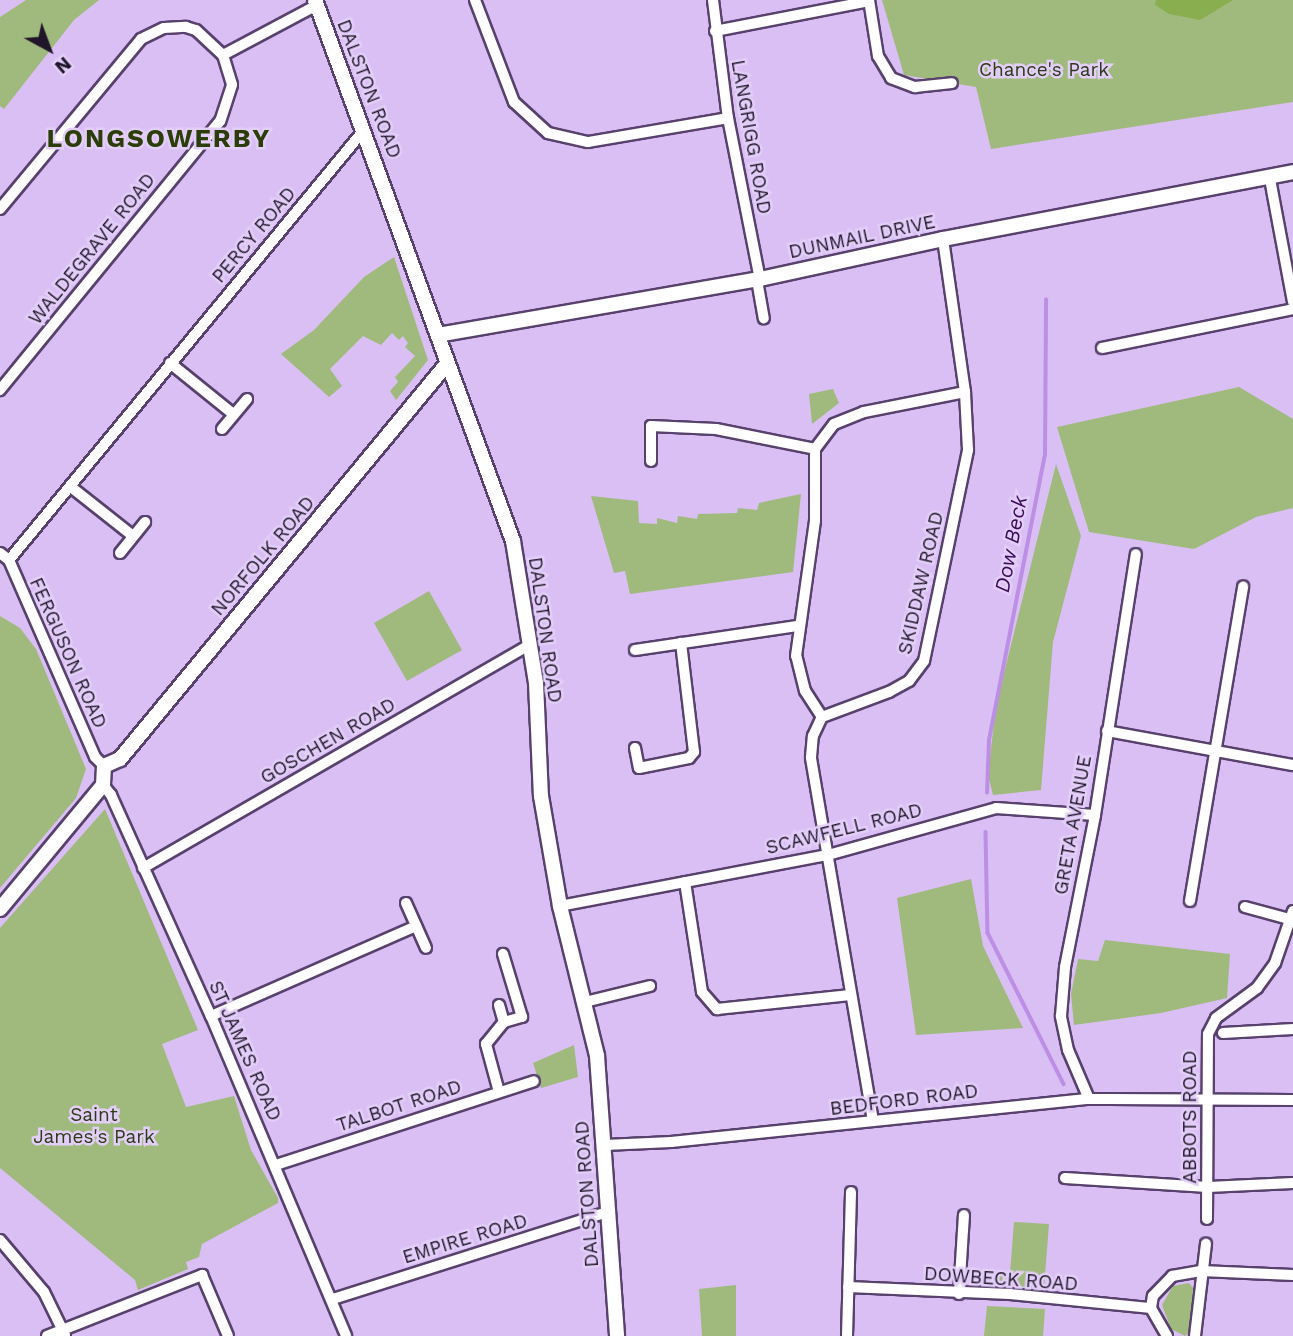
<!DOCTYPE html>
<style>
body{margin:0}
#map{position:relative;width:1293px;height:1336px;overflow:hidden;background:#d9bff3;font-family:"Work Sans",sans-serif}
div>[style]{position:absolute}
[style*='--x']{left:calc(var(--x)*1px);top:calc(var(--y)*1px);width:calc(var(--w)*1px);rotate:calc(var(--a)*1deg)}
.green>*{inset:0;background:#a0ba7e}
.forest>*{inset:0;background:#89ae50}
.stream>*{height:3.5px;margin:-1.75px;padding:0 1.75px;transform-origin:1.75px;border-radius:1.75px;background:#bc8fe5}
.roads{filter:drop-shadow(2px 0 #58416d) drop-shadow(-2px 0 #58416d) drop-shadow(0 2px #58416d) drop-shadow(0 -2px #58416d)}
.street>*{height:10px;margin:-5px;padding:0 5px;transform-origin:5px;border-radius:5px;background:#fff}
.secondary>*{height:14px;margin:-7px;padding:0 7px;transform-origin:7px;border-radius:7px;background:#fff}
span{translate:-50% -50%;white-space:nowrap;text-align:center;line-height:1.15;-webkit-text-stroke:5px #e3cef9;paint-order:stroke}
.park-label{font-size:19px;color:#2c3b15}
.street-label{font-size:19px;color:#201629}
.water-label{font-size:21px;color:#3b0c59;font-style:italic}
.district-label{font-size:26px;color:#2b3e07;font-weight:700;letter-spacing:2px}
.north{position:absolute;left:14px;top:14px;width:70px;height:70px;-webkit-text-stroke:5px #e3cef9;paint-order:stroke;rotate:139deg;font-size:19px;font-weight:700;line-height:28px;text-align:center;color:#201629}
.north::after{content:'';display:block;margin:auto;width:24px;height:32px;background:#201629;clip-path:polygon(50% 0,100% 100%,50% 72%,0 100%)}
</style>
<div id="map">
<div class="green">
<div style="clip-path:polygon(26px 0,99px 0,74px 20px,4px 109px,0 106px,0 17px)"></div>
<div style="clip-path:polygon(882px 0,1293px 0,1293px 102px,991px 149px,976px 87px,904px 75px)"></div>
<div style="clip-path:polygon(394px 257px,428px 360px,396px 400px,390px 391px,398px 382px,395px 377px,415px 356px,405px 347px,408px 343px,403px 336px,399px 340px,392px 333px,381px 345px,363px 336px,330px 369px,342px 386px,329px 397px,281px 354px,314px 330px,364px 277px)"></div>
<div style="clip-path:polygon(1239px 387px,1293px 419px,1293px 508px,1256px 517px,1194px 549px,1089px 532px,1057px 427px)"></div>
<div style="clip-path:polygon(833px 389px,839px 403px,812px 424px,809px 394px)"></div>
<div style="clip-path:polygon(1056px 464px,1081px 536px,1053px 642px,1041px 790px,993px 795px,988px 775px,996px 705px)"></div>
<div style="clip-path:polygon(801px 494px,793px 572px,630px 594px,625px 571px,614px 573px,591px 496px,638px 501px,639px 523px,657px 524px,657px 518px,677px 523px,678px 516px,697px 519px,698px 514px,737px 513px,738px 508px,757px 510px,759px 503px)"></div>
<div style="clip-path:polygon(429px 591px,462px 650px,407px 681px,374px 623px)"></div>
<div style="clip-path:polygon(0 616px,20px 628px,36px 649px,86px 769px,76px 798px,0 888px)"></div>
<div style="clip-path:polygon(105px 809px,198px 1030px,162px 1044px,186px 1107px,234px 1096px,251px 1150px,278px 1198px,278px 1203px,202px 1244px,199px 1257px,186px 1262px,188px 1269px,138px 1290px,135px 1280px,0 1168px,0 928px)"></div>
<div style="clip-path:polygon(971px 879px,983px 946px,1023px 1028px,916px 1035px,897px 898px)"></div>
<div style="clip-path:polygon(1105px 940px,1230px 954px,1227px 998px,1161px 1013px,1074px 1025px,1071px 994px,1078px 959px,1098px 961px)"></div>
<div style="clip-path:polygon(574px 1045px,578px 1077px,541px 1088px,533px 1063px)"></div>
<div style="clip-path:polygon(1014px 1222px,1049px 1224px,1044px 1288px,975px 1283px,976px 1270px,1010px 1273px)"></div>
<div style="clip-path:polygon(1189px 1283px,1193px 1288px,1190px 1332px,1185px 1336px,1171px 1329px,1162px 1305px,1173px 1286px)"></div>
<div style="clip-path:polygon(736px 1285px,736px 1336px,702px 1336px,699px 1289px)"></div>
<div style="clip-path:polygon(987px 1306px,1045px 1309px,1043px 1336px,984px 1336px)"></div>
</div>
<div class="forest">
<div style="clip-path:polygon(1156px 0,1233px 0,1200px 20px,1169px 14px,1155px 5px)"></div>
</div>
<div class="stream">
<div style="--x:987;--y:793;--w:53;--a:-87.8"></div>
<div style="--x:989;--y:740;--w:290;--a:-78.9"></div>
<div style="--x:1045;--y:455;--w:155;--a:-89.6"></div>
<div style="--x:986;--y:832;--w:101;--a:88.9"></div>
<div style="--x:988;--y:933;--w:169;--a:63.3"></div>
</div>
<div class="roads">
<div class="street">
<div style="--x:475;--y:0;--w:109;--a:69.1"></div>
<div style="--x:514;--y:102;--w:46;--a:42.4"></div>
<div style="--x:548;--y:133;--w:41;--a:12.7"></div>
<div style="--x:588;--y:142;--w:142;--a:-9.7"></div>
<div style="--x:713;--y:0;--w:119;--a:82.8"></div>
<div style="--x:728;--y:118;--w:164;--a:78.8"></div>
<div style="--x:869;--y:0;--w:57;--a:80.9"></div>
<div style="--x:878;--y:56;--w:26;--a:59"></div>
<div style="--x:891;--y:78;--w:26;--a:21"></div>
<div style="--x:915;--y:87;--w:37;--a:-6"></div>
<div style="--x:715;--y:31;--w:157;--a:-11"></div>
<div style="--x:223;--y:55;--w:106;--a:-28"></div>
<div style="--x:1270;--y:179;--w:125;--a:79.4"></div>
<div style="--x:0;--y:209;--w:221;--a:-50.3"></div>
<div style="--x:141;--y:39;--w:25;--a:-26"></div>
<div style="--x:164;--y:28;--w:22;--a:-3"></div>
<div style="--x:186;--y:27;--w:10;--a:17"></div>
<div style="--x:196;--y:30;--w:37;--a:43"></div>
<div style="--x:223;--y:55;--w:31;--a:73"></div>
<div style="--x:232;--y:85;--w:38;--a:108"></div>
<div style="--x:220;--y:121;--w:348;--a:129.3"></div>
<div style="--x:757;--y:280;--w:39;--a:80"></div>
<div style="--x:1102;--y:348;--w:195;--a:-11.5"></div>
<div style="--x:170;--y:363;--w:80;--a:38.9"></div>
<div style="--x:222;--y:429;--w:39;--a:-50"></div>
<div style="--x:651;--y:461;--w:35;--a:-90"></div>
<div style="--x:651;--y:426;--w:65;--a:2.6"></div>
<div style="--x:716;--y:429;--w:101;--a:11.4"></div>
<div style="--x:71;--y:487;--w:79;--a:38.3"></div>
<div style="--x:0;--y:553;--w:11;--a:38"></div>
<div style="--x:9;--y:560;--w:215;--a:66.4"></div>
<div style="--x:95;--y:757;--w:13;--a:45"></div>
<div style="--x:120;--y:553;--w:40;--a:-51"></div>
<div style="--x:9;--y:560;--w:558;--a:-50.46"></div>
<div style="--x:635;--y:650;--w:164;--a:-8.4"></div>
<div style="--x:822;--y:717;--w:31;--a:-123"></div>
<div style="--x:805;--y:691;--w:36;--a:-104"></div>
<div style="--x:796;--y:656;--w:136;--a:-82"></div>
<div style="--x:815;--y:521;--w:72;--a:-90"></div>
<div style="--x:815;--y:449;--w:31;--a:-53"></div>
<div style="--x:834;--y:424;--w:32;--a:-22"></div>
<div style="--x:864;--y:412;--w:103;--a:-11.2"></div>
<div style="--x:1107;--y:731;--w:189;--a:10.4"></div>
<div style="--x:635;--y:748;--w:20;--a:79"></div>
<div style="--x:639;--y:768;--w:51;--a:-11.3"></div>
<div style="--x:689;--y:758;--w:8;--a:-50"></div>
<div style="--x:694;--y:752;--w:110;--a:-96.8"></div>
<div style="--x:103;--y:785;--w:13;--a:51"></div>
<div style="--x:111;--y:795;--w:243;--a:65.7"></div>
<div style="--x:211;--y:1016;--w:347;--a:67.1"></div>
<div style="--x:143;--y:868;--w:447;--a:-30"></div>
<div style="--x:685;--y:882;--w:111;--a:81.2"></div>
<div style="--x:702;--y:992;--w:23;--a:49"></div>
<div style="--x:717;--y:1009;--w:134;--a:-6"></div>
<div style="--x:1190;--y:901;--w:319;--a:-80.4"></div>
<div style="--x:406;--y:903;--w:49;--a:66"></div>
<div style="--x:560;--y:906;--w:273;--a:-10.8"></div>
<div style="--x:828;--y:855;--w:174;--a:-15.6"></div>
<div style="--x:996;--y:808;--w:99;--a:4"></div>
<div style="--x:1245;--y:907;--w:50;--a:15.2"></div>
<div style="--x:585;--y:1002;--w:67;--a:-13.8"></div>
<div style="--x:499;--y:1005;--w:18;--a:74"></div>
<div style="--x:211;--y:1016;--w:224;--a:-23.7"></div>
<div style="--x:1223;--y:1033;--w:70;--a:-3.3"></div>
<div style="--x:499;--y:1092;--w:50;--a:-105.2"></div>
<div style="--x:486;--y:1044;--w:28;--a:-51"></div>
<div style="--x:504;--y:1022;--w:19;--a:-16"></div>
<div style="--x:522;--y:1017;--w:66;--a:-106.8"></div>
<div style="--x:1089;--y:1099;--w:53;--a:-113.2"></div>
<div style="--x:1068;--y:1050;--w:35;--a:-102"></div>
<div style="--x:1061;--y:1016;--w:49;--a:-85.3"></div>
<div style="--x:1065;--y:967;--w:155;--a:-78.8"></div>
<div style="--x:1095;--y:815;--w:264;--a:-81.1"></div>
<div style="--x:873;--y:1121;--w:369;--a:-99.7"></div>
<div style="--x:811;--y:757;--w:21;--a:-85"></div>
<div style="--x:813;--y:736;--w:21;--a:-65"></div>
<div style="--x:822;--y:717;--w:72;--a:-20.5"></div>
<div style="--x:889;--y:692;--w:23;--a:-29"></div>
<div style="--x:909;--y:681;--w:25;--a:-53"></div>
<div style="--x:924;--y:661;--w:216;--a:-78.2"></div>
<div style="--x:968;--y:450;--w:58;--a:-93"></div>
<div style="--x:965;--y:392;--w:155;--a:-98.2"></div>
<div style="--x:605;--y:1145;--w:66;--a:-2.6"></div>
<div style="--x:671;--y:1142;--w:420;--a:-5.9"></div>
<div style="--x:1089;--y:1099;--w:204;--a:0.3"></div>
<div style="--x:276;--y:1165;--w:271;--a:-18"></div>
<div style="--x:1065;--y:1178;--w:143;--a:3.6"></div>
<div style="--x:1208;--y:1187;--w:85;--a:-2.7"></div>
<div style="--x:1207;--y:1219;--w:185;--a:-89.7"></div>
<div style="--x:1208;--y:1034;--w:18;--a:-63"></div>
<div style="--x:1216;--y:1018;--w:51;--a:-36.2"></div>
<div style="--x:1257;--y:988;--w:31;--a:-54"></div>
<div style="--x:1275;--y:963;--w:55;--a:-70.9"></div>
<div style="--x:0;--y:1240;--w:68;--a:49.8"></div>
<div style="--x:44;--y:1292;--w:48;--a:64"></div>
<div style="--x:848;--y:1287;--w:162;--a:2.5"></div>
<div style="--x:1010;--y:1294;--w:142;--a:5.7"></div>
<div style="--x:959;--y:1294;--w:79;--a:-86.4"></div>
<div style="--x:333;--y:1299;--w:287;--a:-17.6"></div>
<div style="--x:47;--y:1336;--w:167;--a:-21.5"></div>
<div style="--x:202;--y:1275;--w:66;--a:66.9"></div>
<div style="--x:847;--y:1336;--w:144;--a:-88.4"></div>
<div style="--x:1167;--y:1336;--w:32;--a:-120"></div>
<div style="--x:1151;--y:1308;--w:12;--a:-81"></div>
<div style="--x:1153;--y:1296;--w:28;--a:-46"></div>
<div style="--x:1172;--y:1276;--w:29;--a:-10"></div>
<div style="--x:1201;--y:1271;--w:92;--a:2.5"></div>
<div style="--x:1195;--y:1336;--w:93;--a:-83.2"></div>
</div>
<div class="secondary">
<div style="--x:315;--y:0;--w:576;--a:69.9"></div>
<div style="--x:513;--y:541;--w:144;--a:80.8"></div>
<div style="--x:536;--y:683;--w:113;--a:87.5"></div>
<div style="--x:541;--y:796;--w:112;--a:80.2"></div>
<div style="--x:560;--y:906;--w:154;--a:76.1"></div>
<div style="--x:597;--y:1056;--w:281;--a:85.9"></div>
<div style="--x:438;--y:335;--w:327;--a:-9.9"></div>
<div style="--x:760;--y:279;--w:187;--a:-12.3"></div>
<div style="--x:943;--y:239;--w:356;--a:-10.8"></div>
<div style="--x:0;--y:909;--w:161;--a:-50.3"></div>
<div style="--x:103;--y:785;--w:19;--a:-87"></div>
<div style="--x:104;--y:766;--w:17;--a:-24"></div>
<div style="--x:120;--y:759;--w:511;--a:-50.4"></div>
</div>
</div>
<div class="park-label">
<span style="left:1044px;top:70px">Chance's Park</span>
<span style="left:94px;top:1126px">Saint<br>James's Park</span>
</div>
<div class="street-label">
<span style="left:369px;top:89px;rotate:69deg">DALSTON ROAD</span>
<span style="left:751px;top:137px;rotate:80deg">LANGRIGG ROAD</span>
<span style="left:254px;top:235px;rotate:-50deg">PERCY ROAD</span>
<span style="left:862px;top:237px;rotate:-12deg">DUNMAIL DRIVE</span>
<span style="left:92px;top:249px;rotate:-51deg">WALDEGRAVE ROAD</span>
<span style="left:263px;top:556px;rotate:-50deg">NORFOLK ROAD</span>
<span style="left:921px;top:583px;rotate:-77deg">SKIDDAW ROAD</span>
<span style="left:545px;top:630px;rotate:82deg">DALSTON ROAD</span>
<span style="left:68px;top:653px;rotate:66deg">FERGUSON ROAD</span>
<span style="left:328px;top:741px;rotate:-30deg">GOSCHEN ROAD</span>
<span style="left:1073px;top:825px;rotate:-80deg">GRETA AVENUE</span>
<span style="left:844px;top:829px;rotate:-14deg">SCAWFELL ROAD</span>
<span style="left:245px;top:1051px;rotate:66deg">ST JAMES ROAD</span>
<span style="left:904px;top:1100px;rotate:-7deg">BEDFORD ROAD</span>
<span style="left:399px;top:1106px;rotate:-18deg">TALBOT ROAD</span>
<span style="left:1190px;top:1117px;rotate:-90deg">ABBOTS ROAD</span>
<span style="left:587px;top:1194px;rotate:-94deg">DALSTON ROAD</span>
<span style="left:465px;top:1239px;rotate:-17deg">EMPIRE ROAD</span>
<span style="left:1001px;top:1279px;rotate:4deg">DOWBECK ROAD</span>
</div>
<div class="water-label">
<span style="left:1011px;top:544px;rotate:-79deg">Dow Beck</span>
</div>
<div class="district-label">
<span style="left:159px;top:139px">LONGSOWERBY</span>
</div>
<div class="north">N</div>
</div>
